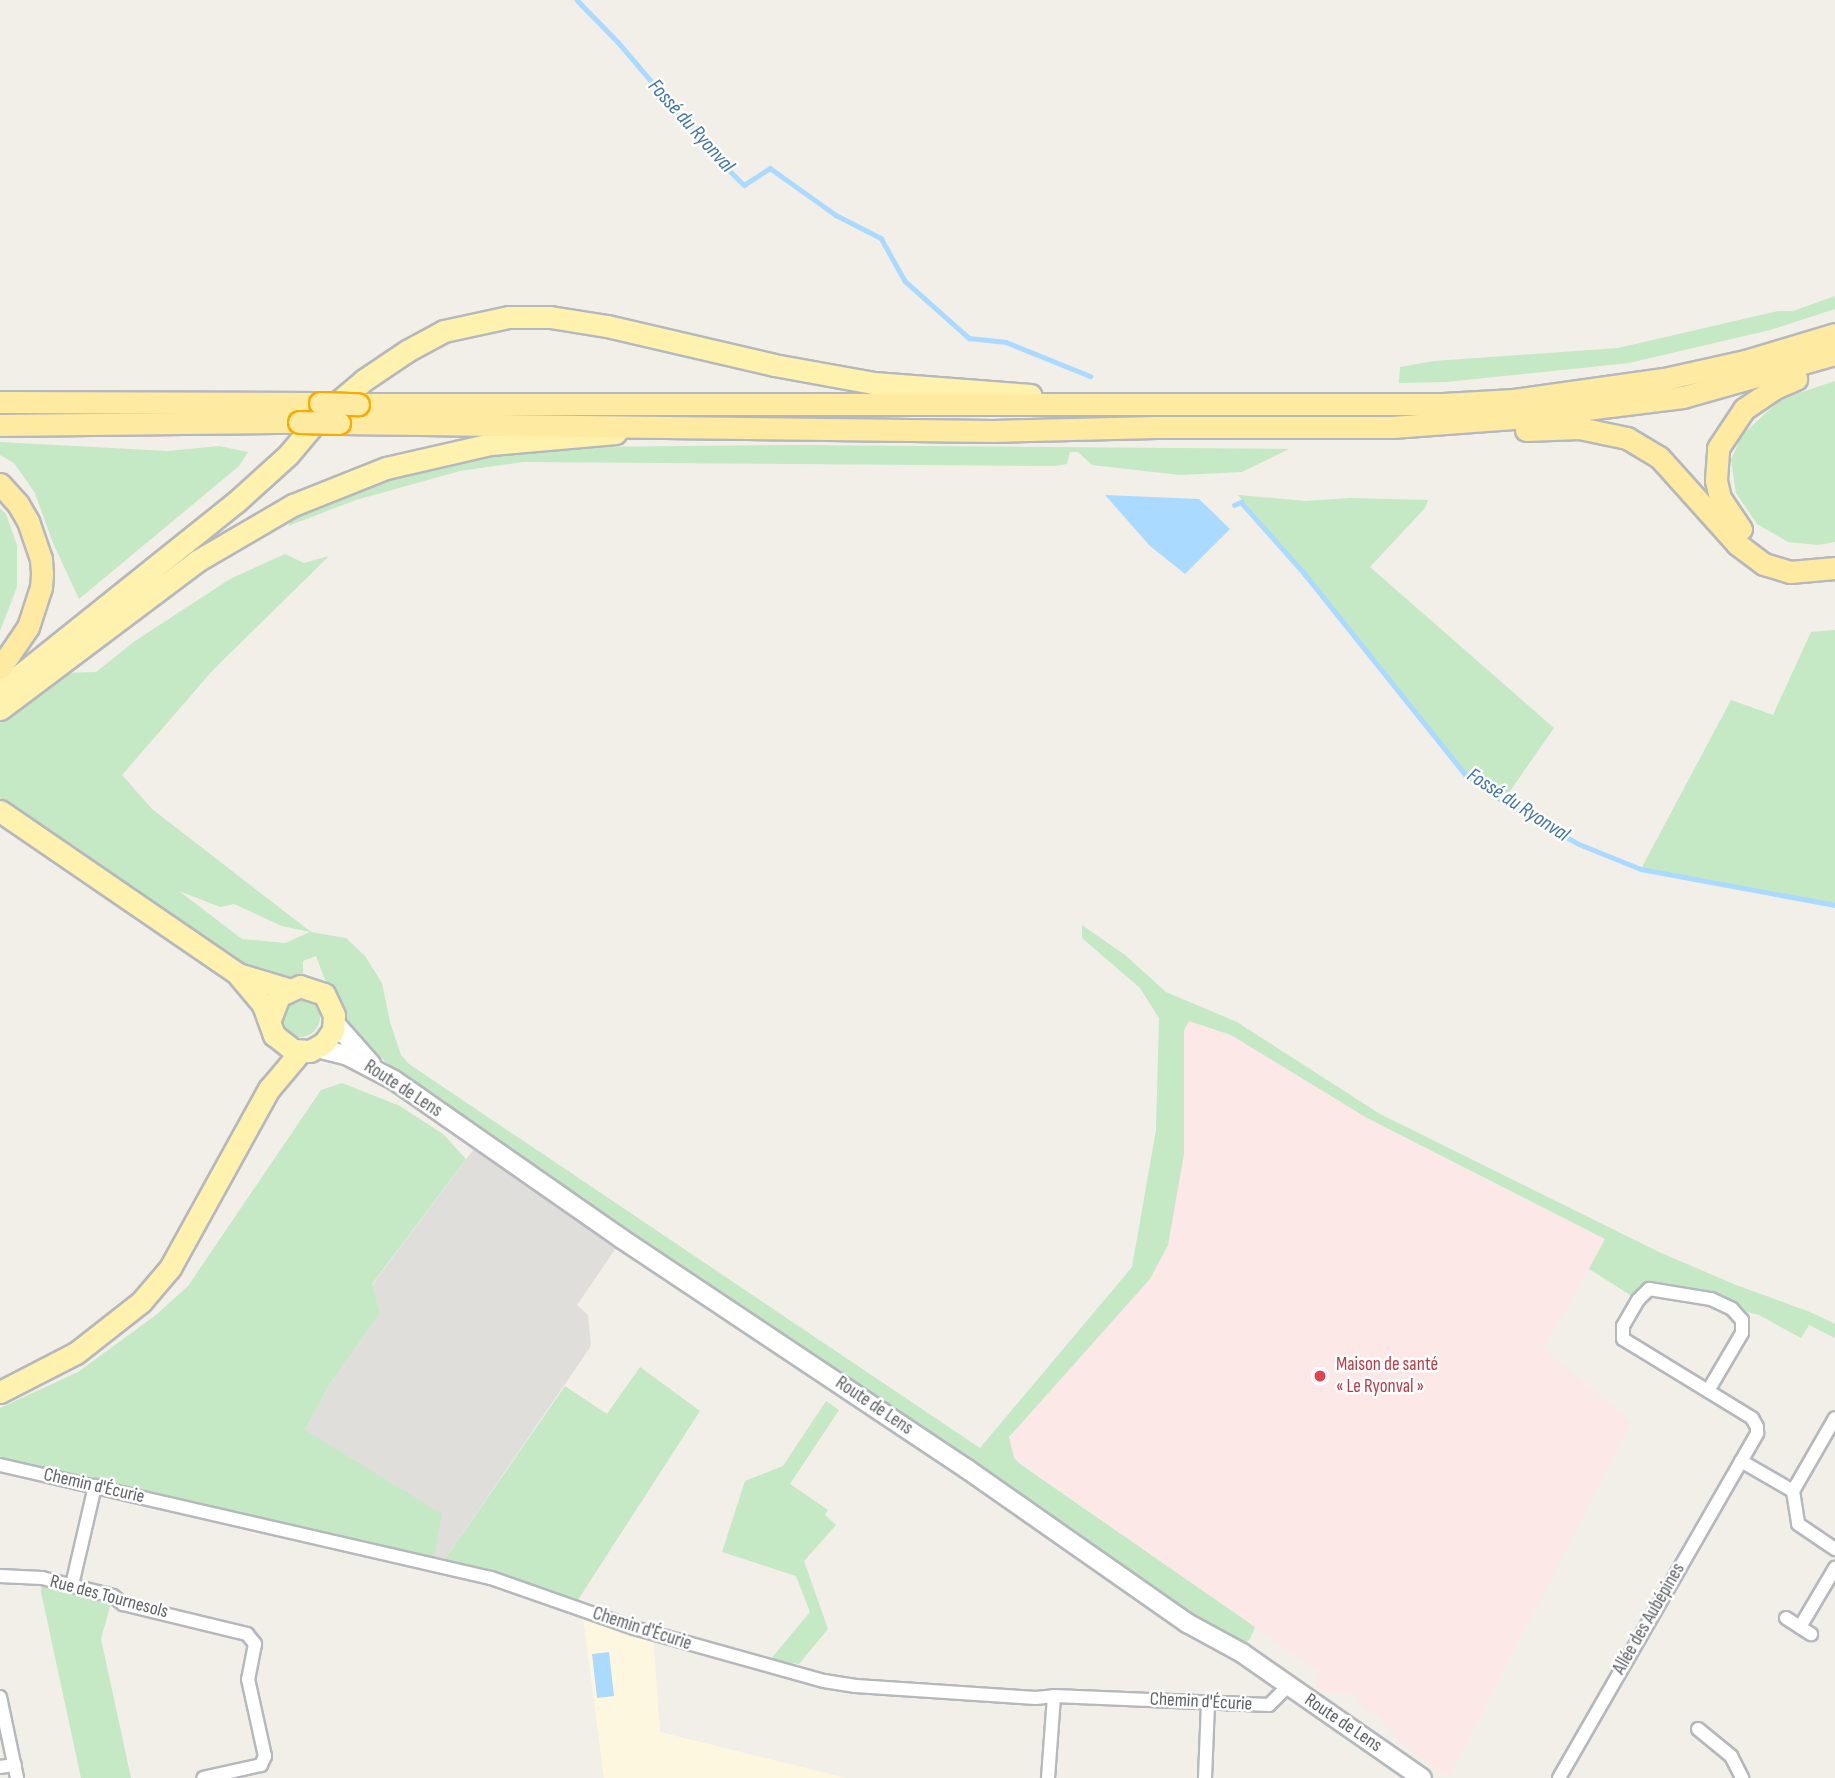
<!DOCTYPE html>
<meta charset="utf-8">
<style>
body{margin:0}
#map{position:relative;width:1835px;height:1778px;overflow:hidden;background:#f1efe8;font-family:"Sofia Sans Condensed",sans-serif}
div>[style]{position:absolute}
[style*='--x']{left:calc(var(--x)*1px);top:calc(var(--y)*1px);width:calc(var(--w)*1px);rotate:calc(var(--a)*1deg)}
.commercial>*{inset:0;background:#fef7e0}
.industrial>*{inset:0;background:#e0deda}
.medical>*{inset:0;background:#fce8e6}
.green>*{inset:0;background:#c5e8c5}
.round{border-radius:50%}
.water>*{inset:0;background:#aadaff}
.stream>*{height:4.5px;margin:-2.25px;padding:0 2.25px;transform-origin:2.25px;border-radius:2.25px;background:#aadaff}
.roads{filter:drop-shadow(2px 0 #b5b8bc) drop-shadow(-2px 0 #b5b8bc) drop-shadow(0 2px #b5b8bc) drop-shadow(0 -2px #b5b8bc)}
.minor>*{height:12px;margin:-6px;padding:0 6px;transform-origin:6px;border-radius:6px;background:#fff}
.secondary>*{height:18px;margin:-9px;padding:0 9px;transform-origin:9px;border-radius:9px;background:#fff}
.primary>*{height:21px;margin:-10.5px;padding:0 10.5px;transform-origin:10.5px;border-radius:10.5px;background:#fff2af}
.trunk>*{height:21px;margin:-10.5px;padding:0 10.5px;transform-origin:10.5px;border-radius:10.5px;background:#feeaa1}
.bridges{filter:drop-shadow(2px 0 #f9ab00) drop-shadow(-2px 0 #f9ab00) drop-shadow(0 2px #f9ab00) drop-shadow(0 -2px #f9ab00)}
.trunk-bridge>*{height:21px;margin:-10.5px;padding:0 10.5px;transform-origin:10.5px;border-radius:10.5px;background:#feeaa1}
.dots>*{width:19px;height:19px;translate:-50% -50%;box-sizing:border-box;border:4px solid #fff;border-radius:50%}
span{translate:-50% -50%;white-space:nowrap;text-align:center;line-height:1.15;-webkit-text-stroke:5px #fff;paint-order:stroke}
.street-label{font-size:19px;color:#5f6368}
.health-label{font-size:19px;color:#be3a42}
.left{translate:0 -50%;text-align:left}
.water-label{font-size:21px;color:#4174aa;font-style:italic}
</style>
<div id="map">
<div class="commercial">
<div style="clip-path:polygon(582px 1609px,653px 1634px,660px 1732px,846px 1778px,604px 1778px)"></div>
</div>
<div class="industrial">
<div style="clip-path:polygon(473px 1150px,551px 1189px,622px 1239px,577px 1305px,588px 1315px,591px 1346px,441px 1565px,433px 1563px,433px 1555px,305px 1430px,329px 1385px,380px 1313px,372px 1285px)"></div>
</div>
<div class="medical">
<div style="clip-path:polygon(1189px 1021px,1231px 1035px,1481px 1178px,1606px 1240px,1543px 1348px,1631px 1423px,1449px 1777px,1397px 1740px,1383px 1723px,1382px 1715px,1364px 1709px,1354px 1693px,1328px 1693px,1316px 1684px,1319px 1672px,1014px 1458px,1009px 1437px,1150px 1279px,1168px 1245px,1184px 1154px,1184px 1029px)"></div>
</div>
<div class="green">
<div style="clip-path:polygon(1835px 296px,1835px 309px,1770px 330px,1629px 363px,1446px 382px,1399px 383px,1400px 367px,1434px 361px,1618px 348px,1778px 311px,1793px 311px)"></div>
<div style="clip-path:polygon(1835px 381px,1835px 542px,1818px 545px,1788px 542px,1757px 524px,1736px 493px,1731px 460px,1742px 435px,1781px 399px)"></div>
<div style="clip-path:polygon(0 442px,168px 451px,219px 446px,248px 452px,239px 466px,79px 599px,53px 543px,35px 493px,14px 463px,0 455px)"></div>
<div style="clip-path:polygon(800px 445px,1289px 449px,1242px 472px,1180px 475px,1092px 465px,1078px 452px,1070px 452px,1067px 464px,1055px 466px,523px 462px,460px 471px,356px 500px,288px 526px,296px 514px,347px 491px,477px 455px,588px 447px)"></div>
<div style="clip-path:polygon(1238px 495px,1305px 501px,1350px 498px,1428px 500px,1425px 508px,1370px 567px,1554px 728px,1503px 801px,1465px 774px)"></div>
<div style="clip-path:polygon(0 508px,6px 514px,17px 545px,17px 587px,0 631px)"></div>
<div style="clip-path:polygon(evenodd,285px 554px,304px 563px,329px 556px,213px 670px,122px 775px,152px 809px,311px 932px,346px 938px,365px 956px,382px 983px,390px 1022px,401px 1055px,409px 1064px,980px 1448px,1132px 1267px,1156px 1130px,1159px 1018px,1140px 988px,1082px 938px,1082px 925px,1125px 955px,1166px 992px,1237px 1022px,1380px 1114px,1659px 1252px,1736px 1285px,1810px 1312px,1835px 1324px,1835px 1338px,1809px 1325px,1801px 1338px,1759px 1315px,1656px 1288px,1638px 1300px,1589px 1269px,1605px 1239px,1367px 1118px,1231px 1035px,1189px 1021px,1184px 1030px,1184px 1154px,1168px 1245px,1150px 1279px,1009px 1437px,1014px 1458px,1020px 1464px,1255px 1627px,1250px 1639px,1243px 1645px,1198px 1621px,999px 1479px,804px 1351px,401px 1075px,349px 1030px,342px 1001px,325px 980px,316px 956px,303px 961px,303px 975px,294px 978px,274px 979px,263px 975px,221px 952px,6px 803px,0 797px,0 722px,63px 673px,96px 672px,135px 641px,230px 579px,285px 554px,179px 891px,220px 907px,234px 904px,282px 926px,310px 932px,285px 943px,242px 939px,179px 891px)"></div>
<div style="clip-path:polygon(1835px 630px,1835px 905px,1641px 869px,1731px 700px,1773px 715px,1811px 632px)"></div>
<div class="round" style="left:280px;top:997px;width:40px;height:40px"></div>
<div style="clip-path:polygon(342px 1083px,400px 1106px,443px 1134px,466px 1159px,372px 1284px,380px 1313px,329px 1385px,305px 1430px,442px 1514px,433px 1563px,0 1465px,0 1408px,78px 1372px,156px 1315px,188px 1286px,321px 1090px)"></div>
<div style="clip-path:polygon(640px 1367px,700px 1411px,574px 1606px,441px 1565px,565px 1386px,607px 1414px)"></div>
<div style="clip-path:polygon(826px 1401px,839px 1410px,790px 1484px,828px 1510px,825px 1515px,836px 1525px,804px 1561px,828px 1629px,799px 1664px,770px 1660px,810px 1612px,796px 1576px,722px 1552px,745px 1481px,783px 1466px)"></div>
<div style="clip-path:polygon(42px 1578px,113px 1596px,101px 1639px,131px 1778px,81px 1778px,41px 1592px)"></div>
</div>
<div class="water">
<div style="clip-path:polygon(1105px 495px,1199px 499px,1230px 529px,1185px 574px,1150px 546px)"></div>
<div style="clip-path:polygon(609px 1652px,614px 1696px,597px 1698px,592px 1654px)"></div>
</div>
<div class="stream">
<div style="--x:577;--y:0;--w:59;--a:45.7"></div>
<div style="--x:618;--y:42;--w:150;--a:49.6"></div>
<div style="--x:715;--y:156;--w:41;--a:45"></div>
<div style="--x:744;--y:185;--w:31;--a:-33"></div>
<div style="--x:770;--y:168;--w:81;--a:35.5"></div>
<div style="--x:836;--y:215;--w:51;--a:27.1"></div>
<div style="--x:881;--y:238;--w:49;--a:60.8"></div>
<div style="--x:905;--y:281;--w:86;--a:41.7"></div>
<div style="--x:969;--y:338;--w:37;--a:6"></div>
<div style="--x:1006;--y:342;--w:91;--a:22"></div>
<div style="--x:1234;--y:505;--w:8;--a:-23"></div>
<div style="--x:1241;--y:502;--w:95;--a:48.4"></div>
<div style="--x:1304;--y:573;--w:258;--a:51.3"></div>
<div style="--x:1465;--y:774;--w:47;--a:35.4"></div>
<div style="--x:1503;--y:801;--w:87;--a:29.5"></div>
<div style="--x:1579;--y:844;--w:67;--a:22"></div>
<div style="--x:1641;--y:869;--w:197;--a:10.5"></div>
</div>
<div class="roads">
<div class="minor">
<div style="--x:1741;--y:1461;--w:60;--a:30"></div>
<div style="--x:1793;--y:1491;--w:33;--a:81"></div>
<div style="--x:1798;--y:1524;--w:45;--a:34"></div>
<div style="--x:0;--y:1465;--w:504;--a:12.96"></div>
<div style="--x:491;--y:1578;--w:151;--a:19.3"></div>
<div style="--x:634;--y:1628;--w:197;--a:15.6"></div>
<div style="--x:824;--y:1681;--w:32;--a:9"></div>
<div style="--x:856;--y:1686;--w:180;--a:3.8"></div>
<div style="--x:1036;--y:1698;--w:18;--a:-6"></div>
<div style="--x:1054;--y:1696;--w:215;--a:2.4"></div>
<div style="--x:1269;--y:1705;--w:28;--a:-45"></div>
<div style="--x:1793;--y:1491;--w:84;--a:-60.1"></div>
<div style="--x:0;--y:1576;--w:42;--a:2.7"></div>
<div style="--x:42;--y:1578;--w:73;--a:14.2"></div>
<div style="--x:113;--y:1596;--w:13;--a:39"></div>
<div style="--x:123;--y:1604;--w:128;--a:13.6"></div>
<div style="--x:247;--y:1634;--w:13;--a:51"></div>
<div style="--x:255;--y:1644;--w:36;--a:101"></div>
<div style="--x:248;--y:1679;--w:79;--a:77.6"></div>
<div style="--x:265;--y:1756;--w:10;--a:114"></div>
<div style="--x:261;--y:1765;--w:59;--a:167.4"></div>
<div style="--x:72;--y:1585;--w:102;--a:-76.9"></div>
<div style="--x:1786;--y:1618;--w:30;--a:33"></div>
<div style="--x:1800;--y:1627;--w:69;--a:-59.3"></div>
<div style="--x:0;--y:1697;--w:83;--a:78.1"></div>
<div style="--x:1698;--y:1729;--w:43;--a:39.3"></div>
<div style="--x:1731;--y:1756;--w:25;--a:63"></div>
<div style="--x:0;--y:1767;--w:15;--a:-8"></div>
<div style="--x:1048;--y:1778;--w:82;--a:-85.8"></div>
<div style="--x:1205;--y:1778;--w:75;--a:-87.7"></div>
<div style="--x:1559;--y:1778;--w:398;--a:-60.1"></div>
<div style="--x:1757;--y:1433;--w:6;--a:-90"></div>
<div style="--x:1757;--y:1427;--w:10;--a:-119"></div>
<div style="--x:1752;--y:1418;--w:151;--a:-148.5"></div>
<div style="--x:1623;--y:1339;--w:13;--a:-90"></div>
<div style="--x:1623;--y:1326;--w:30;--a:-60"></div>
<div style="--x:1638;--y:1300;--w:16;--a:-45"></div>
<div style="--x:1649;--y:1289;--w:63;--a:9.2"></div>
<div style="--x:1711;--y:1299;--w:23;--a:25"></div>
<div style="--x:1732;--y:1309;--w:15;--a:48"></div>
<div style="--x:1742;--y:1320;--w:13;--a:90"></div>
<div style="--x:1742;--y:1333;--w:67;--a:120.4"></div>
</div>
<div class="secondary">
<div style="--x:334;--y:1022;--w:56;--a:48.6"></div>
<div style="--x:317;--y:1048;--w:30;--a:14"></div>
<div style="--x:346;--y:1055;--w:54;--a:27.5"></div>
<div style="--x:394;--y:1080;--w:278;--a:34.9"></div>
<div style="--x:622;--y:1239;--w:415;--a:33.7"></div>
<div style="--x:967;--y:1469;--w:269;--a:35"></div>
<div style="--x:1187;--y:1623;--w:63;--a:28.6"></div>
<div style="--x:1242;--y:1653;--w:219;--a:34.8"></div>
</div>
<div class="primary">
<div style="--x:0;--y:691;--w:302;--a:-38.7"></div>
<div style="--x:236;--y:502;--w:70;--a:-42.1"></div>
<div style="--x:288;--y:455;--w:48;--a:-50"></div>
<div style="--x:319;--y:418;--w:59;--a:-40.2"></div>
<div style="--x:364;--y:380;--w:52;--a:-34"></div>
<div style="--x:407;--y:351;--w:42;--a:-28.4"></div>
<div style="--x:444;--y:331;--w:66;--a:-12.2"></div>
<div style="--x:509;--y:317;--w:41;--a:0"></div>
<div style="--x:550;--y:317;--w:58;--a:9"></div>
<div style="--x:607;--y:326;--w:171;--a:13.1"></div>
<div style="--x:774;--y:365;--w:102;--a:10.2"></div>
<div style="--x:874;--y:383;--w:157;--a:4.4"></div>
<div style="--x:0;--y:709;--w:246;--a:-36.9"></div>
<div style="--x:197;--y:561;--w:111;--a:-30.3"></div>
<div style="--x:293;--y:505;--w:100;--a:-21.7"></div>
<div style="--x:386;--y:468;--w:108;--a:-12.9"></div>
<div style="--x:491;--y:444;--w:125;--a:-5"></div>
<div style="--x:0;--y:811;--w:288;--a:34.4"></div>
<div style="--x:238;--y:974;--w:52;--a:16.7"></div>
<div style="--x:239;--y:976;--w:38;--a:50"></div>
<div style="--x:263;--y:1005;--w:32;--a:70"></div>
<div style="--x:274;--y:1035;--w:24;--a:38"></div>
<div style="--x:293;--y:1050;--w:17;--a:3"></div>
<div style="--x:310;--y:1051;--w:16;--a:-30"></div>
<div style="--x:324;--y:1043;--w:16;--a:-55"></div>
<div style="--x:333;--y:1030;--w:15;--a:-86"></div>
<div style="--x:334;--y:1015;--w:23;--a:-115"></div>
<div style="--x:324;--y:994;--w:25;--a:-162"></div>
<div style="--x:300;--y:986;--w:23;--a:155"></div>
<div style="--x:279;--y:996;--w:25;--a:111"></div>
<div style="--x:0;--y:1392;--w:85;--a:-27.2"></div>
<div style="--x:76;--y:1353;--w:83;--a:-38.1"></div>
<div style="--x:141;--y:1302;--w:45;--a:-49.5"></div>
<div style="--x:170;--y:1268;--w:205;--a:-61.1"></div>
<div style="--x:269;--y:1089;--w:50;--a:-49.9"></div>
</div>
<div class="trunk">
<div style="--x:0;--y:402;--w:320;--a:0.2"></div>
<div style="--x:358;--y:404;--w:1085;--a:0"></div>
<div style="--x:1443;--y:404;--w:71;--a:-3.2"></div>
<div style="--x:1514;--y:400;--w:151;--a:-8"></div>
<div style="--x:1664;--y:379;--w:83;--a:-12.5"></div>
<div style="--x:1745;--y:361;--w:94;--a:-16.7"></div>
<div style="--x:339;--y:423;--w:654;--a:0.7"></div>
<div style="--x:993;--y:431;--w:163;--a:-1.4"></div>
<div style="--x:1156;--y:427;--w:236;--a:0"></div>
<div style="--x:1392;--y:427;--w:122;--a:-4.2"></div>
<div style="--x:1514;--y:418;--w:170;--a:-7.1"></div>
<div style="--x:1683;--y:397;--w:158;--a:-15.8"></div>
<div style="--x:0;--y:425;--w:299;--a:-0.6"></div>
<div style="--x:1526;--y:430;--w:53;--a:-2.2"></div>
<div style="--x:1579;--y:428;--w:49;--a:11.8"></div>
<div style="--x:1627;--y:438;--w:37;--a:31"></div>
<div style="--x:1659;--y:457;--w:117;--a:48.1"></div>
<div style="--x:1737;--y:544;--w:34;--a:37"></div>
<div style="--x:1764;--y:564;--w:27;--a:17"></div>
<div style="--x:1790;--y:572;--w:45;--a:-5.1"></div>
<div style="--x:0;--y:484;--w:27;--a:48"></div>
<div style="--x:18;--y:504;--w:20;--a:60"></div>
<div style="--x:28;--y:521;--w:40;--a:71.1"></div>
<div style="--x:41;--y:559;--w:15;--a:86"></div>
<div style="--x:42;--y:574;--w:13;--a:94"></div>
<div style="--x:41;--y:587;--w:42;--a:108"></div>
<div style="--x:28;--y:627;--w:50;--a:124.3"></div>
<div style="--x:1741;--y:529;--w:37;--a:-124"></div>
<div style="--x:1720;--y:498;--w:18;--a:-103"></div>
<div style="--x:1716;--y:480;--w:32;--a:-86"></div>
<div style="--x:1718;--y:448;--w:47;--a:-56.3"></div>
<div style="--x:1744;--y:409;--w:40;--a:-34"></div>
<div style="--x:1777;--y:387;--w:21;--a:-23"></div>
</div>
</div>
<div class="bridges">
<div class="trunk-bridge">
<div style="--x:320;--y:403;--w:38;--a:2"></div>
<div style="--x:299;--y:422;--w:40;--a:1.4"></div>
</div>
</div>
<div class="dots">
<div style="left:1320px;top:1376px;background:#e0444e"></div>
</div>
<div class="street-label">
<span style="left:403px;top:1089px;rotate:33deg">Route de Lens</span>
<span style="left:874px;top:1406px;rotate:34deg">Route de Lens</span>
<span style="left:94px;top:1486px;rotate:13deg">Chemin d'Écurie</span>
<span style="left:109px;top:1597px;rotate:15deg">Rue des Tournesols</span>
<span style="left:1649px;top:1619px;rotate:-60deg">Allée des Aubépines</span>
<span style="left:642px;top:1629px;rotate:18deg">Chemin d'Écurie</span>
<span style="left:1201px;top:1702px;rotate:3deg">Chemin d'Écurie</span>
<span style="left:1343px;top:1723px;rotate:34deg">Route de Lens</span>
</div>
<div class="health-label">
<span class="left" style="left:1336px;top:1376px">Maison de santé<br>« Le Ryonval »</span>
</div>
<div class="water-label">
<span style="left:691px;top:126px;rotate:48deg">Fossé du Ryonval</span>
<span style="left:1518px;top:805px;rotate:33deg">Fossé du Ryonval</span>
</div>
</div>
